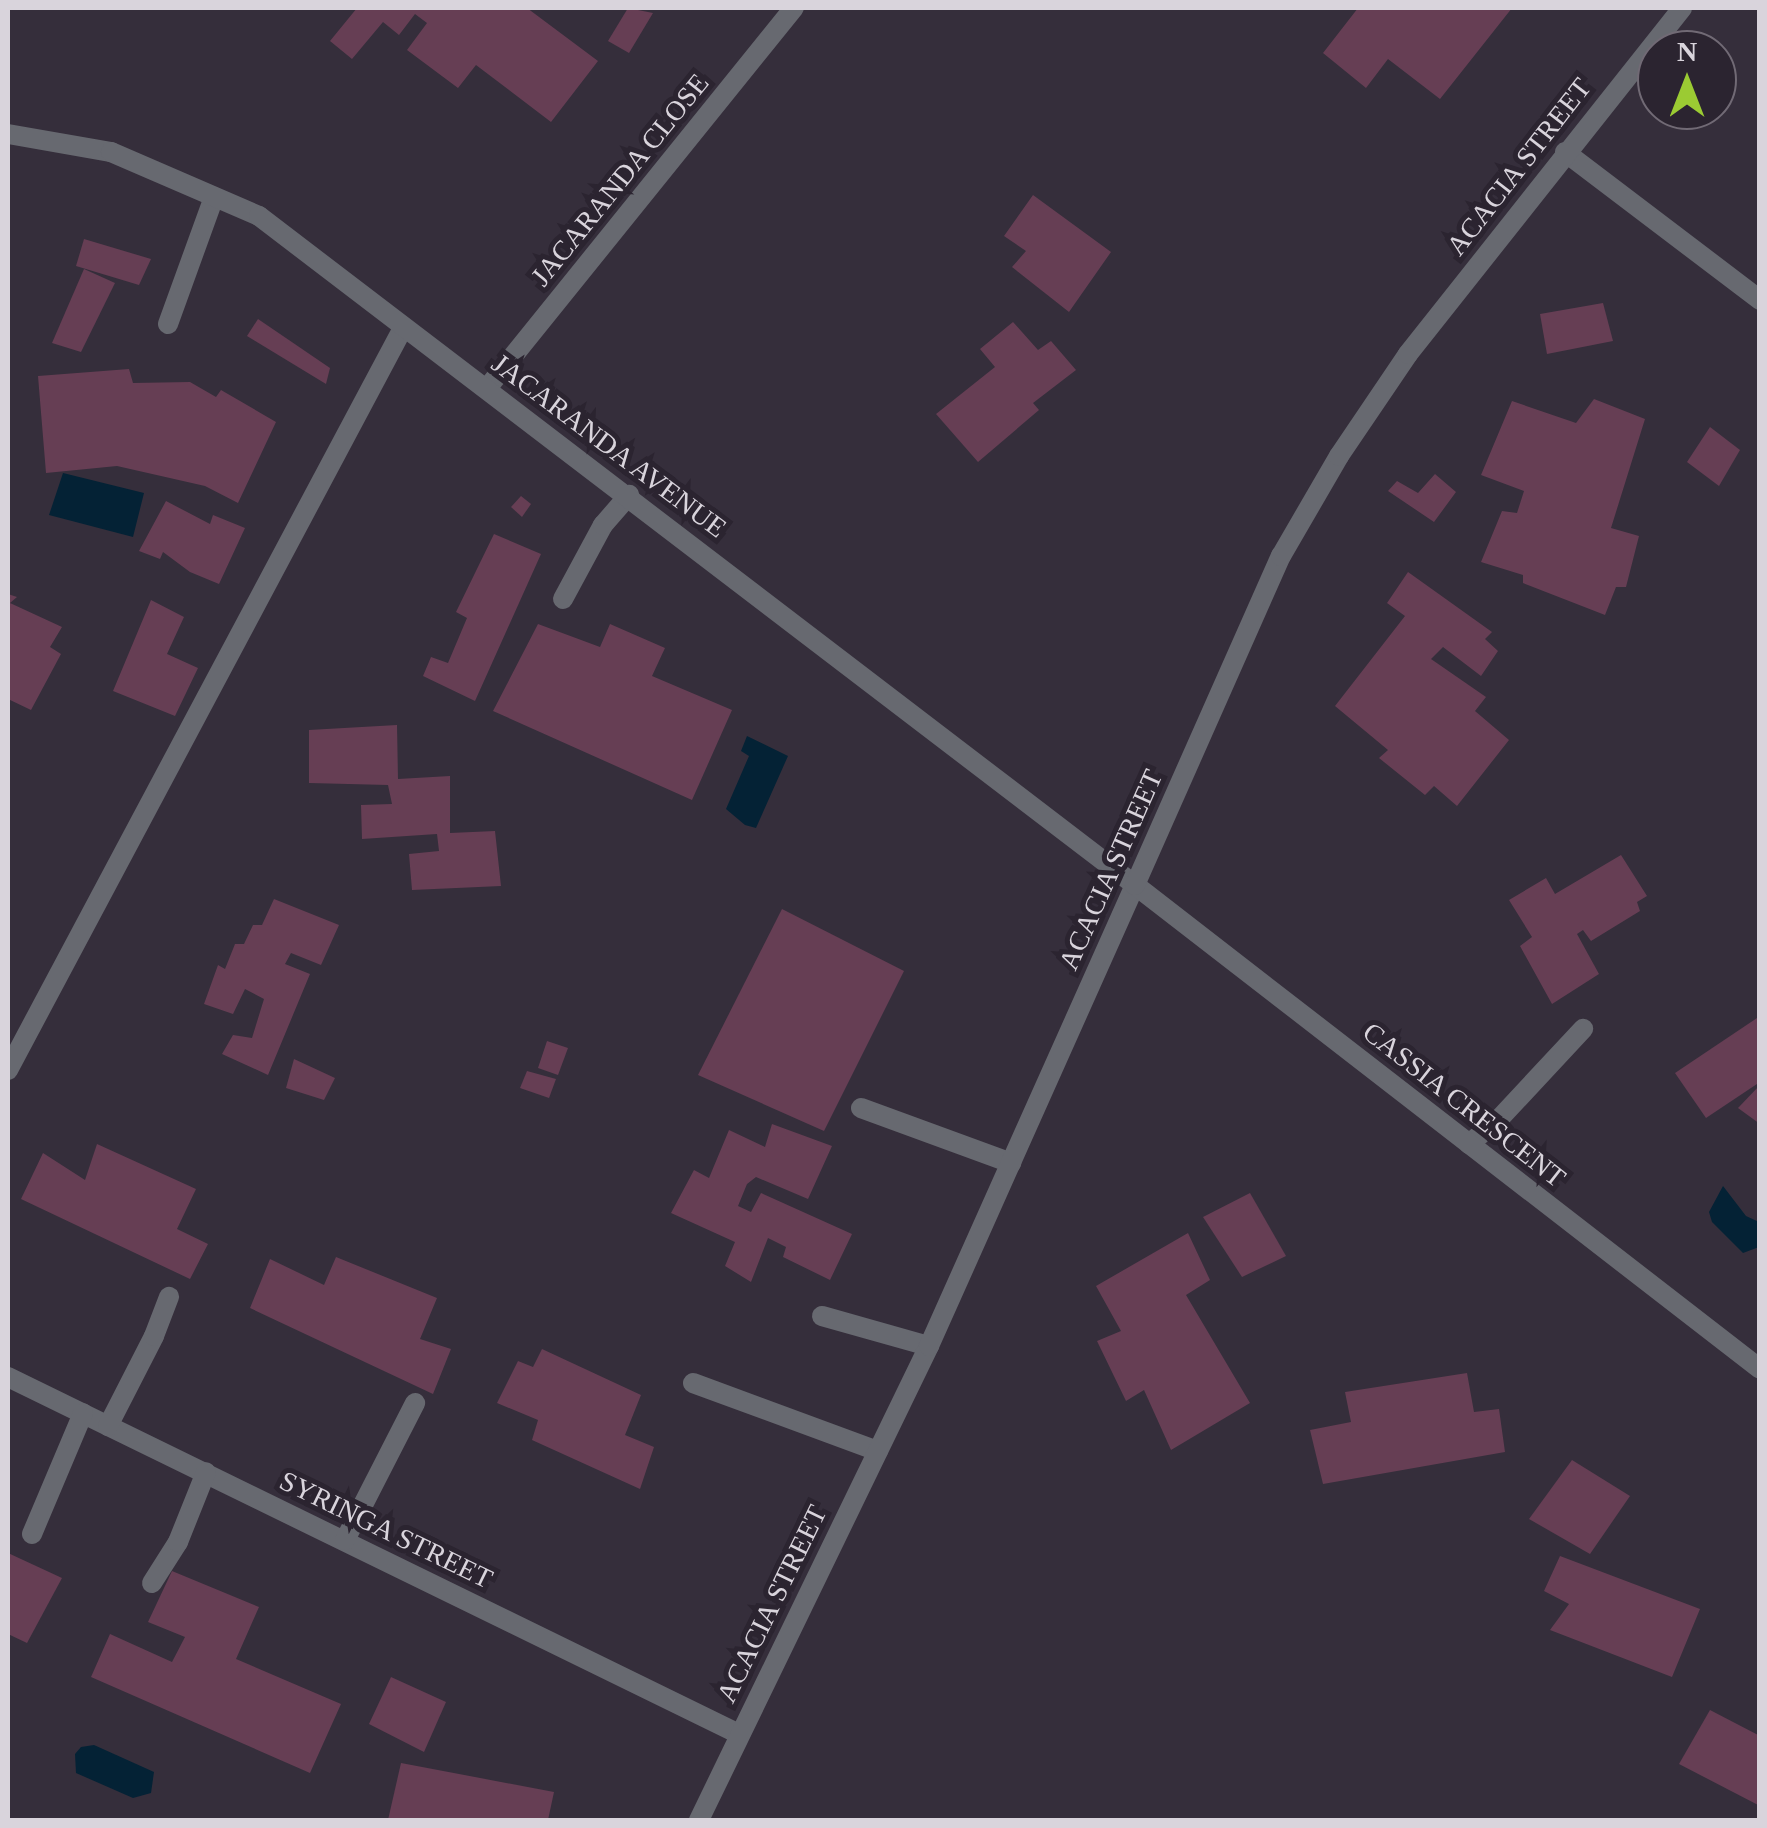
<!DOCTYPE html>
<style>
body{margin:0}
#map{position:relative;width:1767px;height:1828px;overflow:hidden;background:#352e3b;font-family:Georgia,serif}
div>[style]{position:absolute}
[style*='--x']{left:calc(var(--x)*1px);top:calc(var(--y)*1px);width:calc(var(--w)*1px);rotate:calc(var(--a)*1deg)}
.water>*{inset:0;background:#042235}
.building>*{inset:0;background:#663e54}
.minor>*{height:20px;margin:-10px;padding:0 10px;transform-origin:10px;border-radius:10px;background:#676970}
.tertiary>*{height:20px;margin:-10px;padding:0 10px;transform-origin:10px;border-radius:10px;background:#676970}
span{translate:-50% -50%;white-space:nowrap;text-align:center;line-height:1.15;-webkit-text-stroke:10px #2b2430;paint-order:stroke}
.street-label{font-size:28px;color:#d9d4dc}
.frame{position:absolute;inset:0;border:10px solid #d9d4dc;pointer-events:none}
.north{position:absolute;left:1637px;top:30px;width:100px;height:100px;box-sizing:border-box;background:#2b2430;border:2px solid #716a75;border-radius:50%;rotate:0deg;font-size:28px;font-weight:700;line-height:40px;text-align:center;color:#d9d4dc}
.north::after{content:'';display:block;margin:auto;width:35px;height:45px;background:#9bcb33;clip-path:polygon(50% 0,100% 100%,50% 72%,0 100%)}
</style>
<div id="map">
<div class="water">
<div style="clip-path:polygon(63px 473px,144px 493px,133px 537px,49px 515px)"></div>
<div style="clip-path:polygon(747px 736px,788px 756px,756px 828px,745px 825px,726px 809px,749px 756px,741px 751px)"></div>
<div style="clip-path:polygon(1723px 1186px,1746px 1216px,1759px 1222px,1759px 1247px,1743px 1253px,1712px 1222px,1709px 1212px)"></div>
<div style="clip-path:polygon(94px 1745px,154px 1772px,151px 1793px,133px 1798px,76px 1773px,75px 1754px,81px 1747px)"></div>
</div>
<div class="building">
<div style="clip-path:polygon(357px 8px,527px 8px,598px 61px,551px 122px,476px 65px,458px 88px,407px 50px,427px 23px,415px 14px,399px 35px,383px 22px,352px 59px,330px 41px)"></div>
<div style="clip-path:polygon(628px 8px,653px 13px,629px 53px,608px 41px)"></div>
<div style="clip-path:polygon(1358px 8px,1512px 8px,1440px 99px,1388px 59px,1366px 88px,1323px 53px)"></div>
<div style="clip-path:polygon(1033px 195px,1111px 252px,1069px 312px,1012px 267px,1026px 251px,1004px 236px)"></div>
<div style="clip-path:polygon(84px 239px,151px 259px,139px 285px,76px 266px)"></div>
<div style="clip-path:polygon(84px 269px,115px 283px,81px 352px,52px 343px)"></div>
<div style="clip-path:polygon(1603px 303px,1613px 341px,1547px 354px,1540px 314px)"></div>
<div style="clip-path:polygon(258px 319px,330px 368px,326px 384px,247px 336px)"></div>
<div style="clip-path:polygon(1013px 322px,1038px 350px,1051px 341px,1076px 370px,1033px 403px,1039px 410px,978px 462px,936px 414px,995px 367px,980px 349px)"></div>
<div style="clip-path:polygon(129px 369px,133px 383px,190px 382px,216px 397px,221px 390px,276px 422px,238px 503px,205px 486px,117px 466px,46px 473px,38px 376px)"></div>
<div style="clip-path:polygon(1594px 399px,1645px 419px,1611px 528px,1639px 536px,1626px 587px,1616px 587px,1605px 615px,1523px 583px,1523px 575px,1481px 562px,1502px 511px,1517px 513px,1524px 491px,1481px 475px,1512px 401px,1576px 423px)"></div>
<div style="clip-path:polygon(1710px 427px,1740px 450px,1719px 486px,1687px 462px)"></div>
<div style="clip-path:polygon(1435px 474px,1456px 492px,1434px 522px,1388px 491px,1397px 481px,1418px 493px)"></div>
<div style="clip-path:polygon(521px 496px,531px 504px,522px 517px,511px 507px)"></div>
<div style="clip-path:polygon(166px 501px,210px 524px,213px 515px,245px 528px,219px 584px,190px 572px,163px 552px,160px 559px,139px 551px)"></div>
<div style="clip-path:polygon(494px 534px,541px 554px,475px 701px,423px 676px,431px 657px,448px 663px,467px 618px,456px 612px)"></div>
<div style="clip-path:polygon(1408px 572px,1492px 632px,1485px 639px,1498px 651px,1481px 676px,1443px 647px,1431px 659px,1486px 697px,1475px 711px,1509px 740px,1457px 806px,1434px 786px,1425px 795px,1379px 758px,1388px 750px,1335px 706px,1405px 616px,1387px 603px)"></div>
<div style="clip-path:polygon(8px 594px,17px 597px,10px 603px,62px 627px,50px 647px,61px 654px,31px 710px,8px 699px)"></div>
<div style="clip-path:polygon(151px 600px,184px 617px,167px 654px,198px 668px,175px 716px,113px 691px)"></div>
<div style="clip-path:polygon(538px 624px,600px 647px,610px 624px,665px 648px,652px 676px,732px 710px,692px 800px,493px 711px)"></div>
<div style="clip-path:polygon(397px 725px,398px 779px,450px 776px,450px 833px,495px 831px,501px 886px,412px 890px,409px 854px,439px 851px,437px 834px,362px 839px,361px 805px,392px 804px,388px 785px,309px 783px,309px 730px)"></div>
<div style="clip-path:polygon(1621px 855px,1647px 896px,1637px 902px,1640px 911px,1591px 941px,1583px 930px,1577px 934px,1599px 974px,1552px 1004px,1520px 946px,1532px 937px,1509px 900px,1546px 878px,1555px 894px)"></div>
<div style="clip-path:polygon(274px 899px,339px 925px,321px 965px,291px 953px,285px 964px,310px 974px,268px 1075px,222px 1054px,233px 1035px,252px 1038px,264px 999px,245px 989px,233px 1014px,204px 1004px,218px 965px,225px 969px,235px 944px,244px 944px,253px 925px,262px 925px)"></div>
<div style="clip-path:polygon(782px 909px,904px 971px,824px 1131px,698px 1075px)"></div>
<div style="clip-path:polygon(1760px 1016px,1760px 1082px,1706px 1118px,1675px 1073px)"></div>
<div style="clip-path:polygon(547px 1041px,568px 1048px,558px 1075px,538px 1068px)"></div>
<div style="clip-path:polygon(294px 1059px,335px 1078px,324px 1100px,286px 1088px)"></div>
<div style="clip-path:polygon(527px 1071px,556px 1079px,549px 1098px,520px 1088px)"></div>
<div style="clip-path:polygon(1760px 1085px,1760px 1124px,1738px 1108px)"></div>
<div style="clip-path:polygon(772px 1124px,832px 1146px,808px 1199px,756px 1177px,747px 1184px,738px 1206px,751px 1212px,761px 1193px,852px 1234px,830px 1280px,783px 1257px,786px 1247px,768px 1238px,751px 1282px,725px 1266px,735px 1242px,671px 1213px,694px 1170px,709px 1178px,729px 1130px,765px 1147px)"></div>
<div style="clip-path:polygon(97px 1144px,196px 1189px,177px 1229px,208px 1244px,190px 1279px,21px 1199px,43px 1153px,85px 1180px)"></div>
<div style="clip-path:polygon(1250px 1193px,1286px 1256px,1242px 1277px,1203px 1217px)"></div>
<div style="clip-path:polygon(1188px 1233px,1210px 1280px,1186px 1295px,1250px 1403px,1171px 1450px,1144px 1390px,1126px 1401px,1097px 1341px,1121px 1331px,1096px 1286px)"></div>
<div style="clip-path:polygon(336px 1257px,437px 1298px,420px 1339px,451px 1349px,433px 1394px,250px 1308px,270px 1259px,324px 1285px)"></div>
<div style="clip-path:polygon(542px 1349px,641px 1395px,625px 1435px,654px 1447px,640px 1489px,532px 1440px,538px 1420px,497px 1403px,518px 1361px,533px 1367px)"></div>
<div style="clip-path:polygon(1467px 1373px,1474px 1412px,1499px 1409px,1505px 1452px,1323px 1484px,1310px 1430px,1351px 1422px,1345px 1392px)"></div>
<div style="clip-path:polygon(1572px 1460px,1630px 1496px,1590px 1554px,1529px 1519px)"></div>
<div style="clip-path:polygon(8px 1553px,62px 1578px,27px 1643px,8px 1634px)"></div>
<div style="clip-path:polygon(1560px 1556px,1700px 1609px,1672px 1677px,1550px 1630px,1569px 1604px,1544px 1591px)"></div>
<div style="clip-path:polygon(172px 1571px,259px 1607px,236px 1659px,341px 1704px,310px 1773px,91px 1677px,110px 1634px,172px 1662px,185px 1637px,148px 1622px)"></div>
<div style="clip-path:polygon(391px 1677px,446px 1702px,424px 1752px,369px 1724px)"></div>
<div style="clip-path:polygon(1710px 1710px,1760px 1736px,1760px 1806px,1679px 1764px)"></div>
<div style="clip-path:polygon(401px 1763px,554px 1792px,548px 1820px,388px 1820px)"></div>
</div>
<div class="minor">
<div style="--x:1565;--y:152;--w:245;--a:37.2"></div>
<div style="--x:168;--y:324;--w:135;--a:-70.1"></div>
<div style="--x:488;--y:387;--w:487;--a:-51.1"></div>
<div style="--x:563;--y:599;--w:84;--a:-61.6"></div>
<div style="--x:603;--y:525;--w:40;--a:-49"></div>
<div style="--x:8;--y:1070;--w:841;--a:-61.97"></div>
<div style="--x:861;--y:1108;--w:160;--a:20.1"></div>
<div style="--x:1469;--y:1144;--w:40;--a:-40"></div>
<div style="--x:1500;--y:1118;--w:122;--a:-47"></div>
<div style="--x:822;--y:1316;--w:111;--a:15.7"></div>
<div style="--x:8;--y:1377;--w:814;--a:26.03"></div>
<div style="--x:693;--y:1383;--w:197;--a:20.2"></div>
<div style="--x:108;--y:1426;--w:101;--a:-62.9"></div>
<div style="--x:154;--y:1336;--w:42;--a:-69"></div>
<div style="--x:32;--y:1534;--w:131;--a:-67.1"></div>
<div style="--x:345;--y:1540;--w:154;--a:-62.9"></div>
<div style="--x:152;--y:1583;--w:49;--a:-57.6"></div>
<div style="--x:178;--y:1542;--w:75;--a:-68.2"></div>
<div style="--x:699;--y:1820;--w:527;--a:-64.12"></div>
<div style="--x:929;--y:1346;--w:505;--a:-65.92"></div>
<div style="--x:1135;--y:885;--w:790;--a:37.75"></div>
</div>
<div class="tertiary">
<div style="--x:8;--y:134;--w:105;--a:9.9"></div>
<div style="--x:111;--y:152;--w:161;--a:23.4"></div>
<div style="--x:259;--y:216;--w:1102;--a:37.37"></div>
<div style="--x:1135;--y:885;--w:360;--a:-66.1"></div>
<div style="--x:1281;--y:556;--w:116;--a:-59.9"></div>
<div style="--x:1339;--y:456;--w:123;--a:-55.9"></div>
<div style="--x:1408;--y:354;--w:441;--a:-51.6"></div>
</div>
<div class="street-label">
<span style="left:1519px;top:167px;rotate:-52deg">ACACIA STREET</span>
<span style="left:620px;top:180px;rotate:-51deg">JACARANDA CLOSE</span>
<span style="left:609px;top:446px;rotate:37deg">JACARANDA AVENUE</span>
<span style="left:1111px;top:870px;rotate:-66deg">ACACIA STREET</span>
<span style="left:1464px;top:1105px;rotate:38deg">CASSIA CRESCENT</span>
<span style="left:386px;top:1530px;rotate:26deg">SYRINGA STREET</span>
<span style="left:772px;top:1604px;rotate:-64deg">ACACIA STREET</span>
</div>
<div class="frame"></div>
<div class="north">N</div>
</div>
